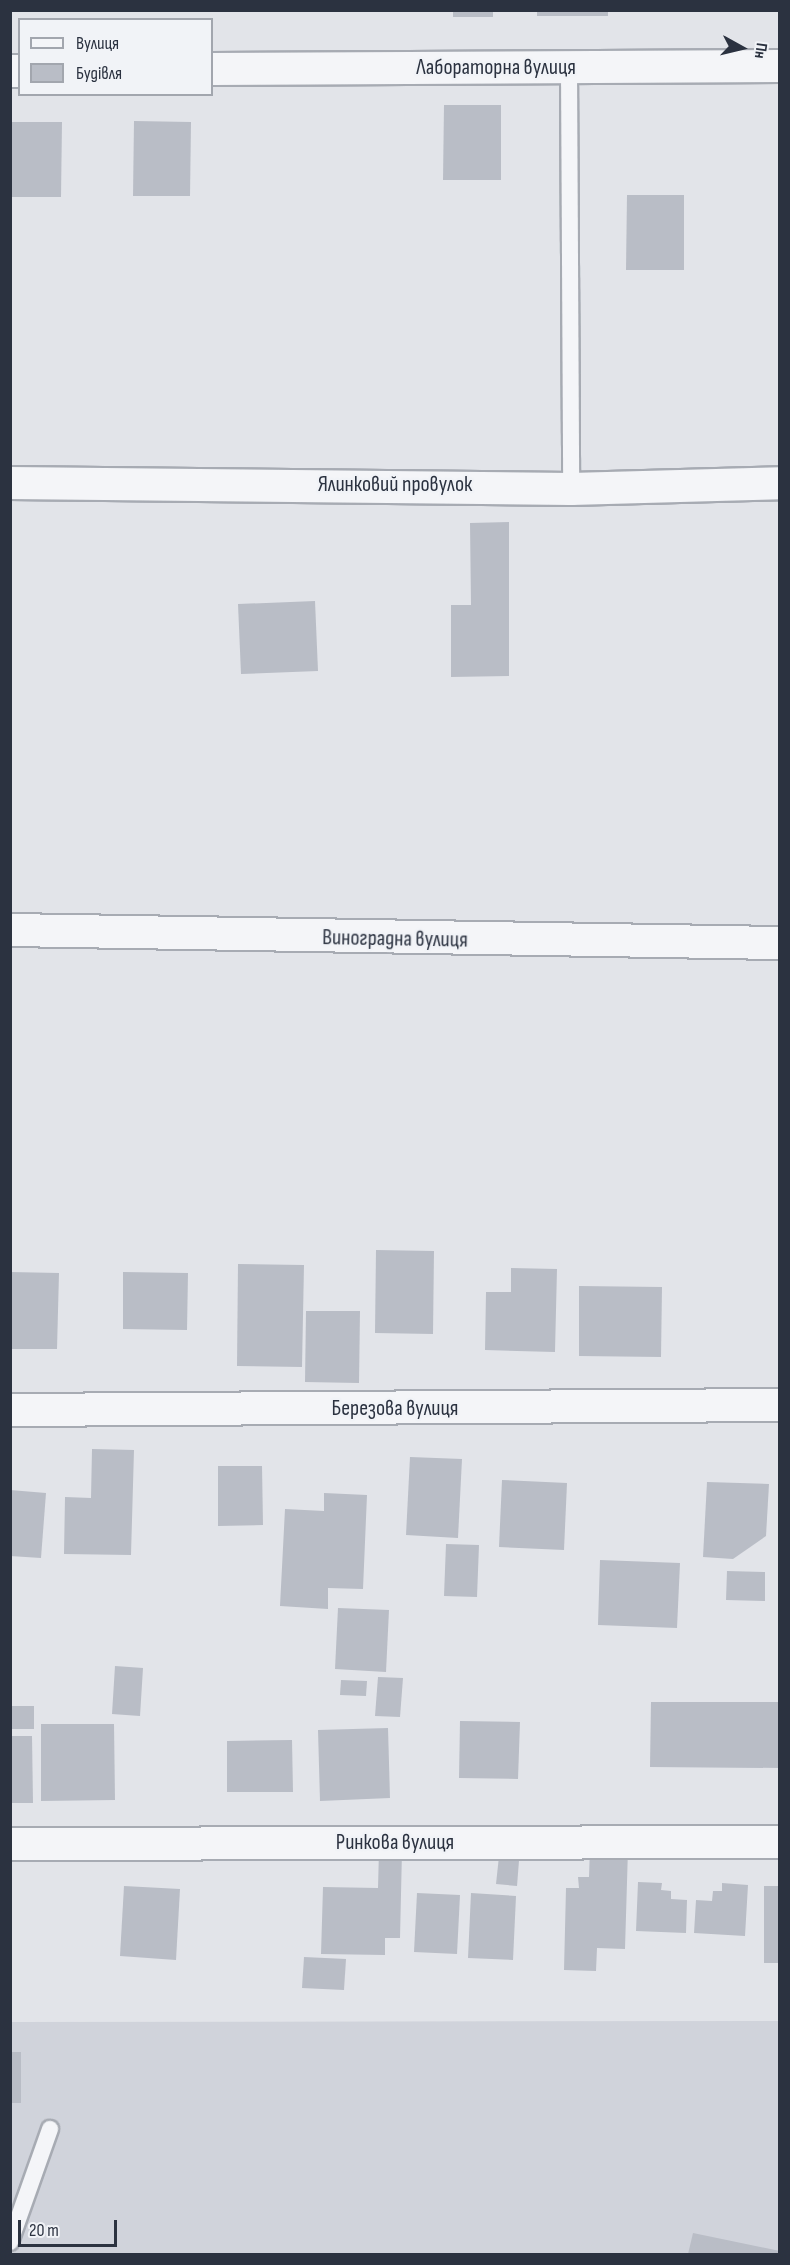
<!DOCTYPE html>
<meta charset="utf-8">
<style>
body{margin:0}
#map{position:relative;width:790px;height:2265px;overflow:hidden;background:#e2e4e9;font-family:"Sofia Sans Condensed",sans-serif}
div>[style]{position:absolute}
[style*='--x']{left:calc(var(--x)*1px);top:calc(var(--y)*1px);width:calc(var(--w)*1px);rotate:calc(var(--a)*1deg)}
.built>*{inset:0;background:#d0d3db}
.building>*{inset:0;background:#b9bdc6}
.roads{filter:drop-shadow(2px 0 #a7abb3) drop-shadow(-2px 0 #a7abb3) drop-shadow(0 2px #a7abb3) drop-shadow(0 -2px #a7abb3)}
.lane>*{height:16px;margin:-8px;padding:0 8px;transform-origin:8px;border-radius:8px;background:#f4f5f8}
.street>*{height:32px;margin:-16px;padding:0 16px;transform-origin:16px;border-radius:16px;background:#f4f5f8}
span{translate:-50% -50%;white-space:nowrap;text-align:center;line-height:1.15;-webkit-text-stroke:5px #f1f3f7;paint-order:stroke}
.street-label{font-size:22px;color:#2b3240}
.frame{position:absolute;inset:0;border:12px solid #2b3240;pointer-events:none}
.legend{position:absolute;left:18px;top:18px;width:195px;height:78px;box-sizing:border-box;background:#f1f3f7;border:2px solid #a2a6ae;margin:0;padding:8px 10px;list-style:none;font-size:18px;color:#2b3240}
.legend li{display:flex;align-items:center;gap:12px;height:30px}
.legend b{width:30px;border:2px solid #a2a6ae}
.north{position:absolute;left:712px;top:18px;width:60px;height:60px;-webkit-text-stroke:4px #f1f3f7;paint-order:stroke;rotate:98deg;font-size:16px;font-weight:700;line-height:24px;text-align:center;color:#2b3240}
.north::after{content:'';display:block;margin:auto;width:21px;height:27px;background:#2b3240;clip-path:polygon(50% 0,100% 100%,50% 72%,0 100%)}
.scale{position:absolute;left:18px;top:2220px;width:99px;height:27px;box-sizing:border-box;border:3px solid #2b3240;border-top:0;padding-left:8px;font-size:18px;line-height:21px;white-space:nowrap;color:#2b3240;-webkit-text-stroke:4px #f1f3f7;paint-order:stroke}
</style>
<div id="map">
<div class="built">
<div style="clip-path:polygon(779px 2021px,779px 2254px,11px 2254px,10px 2022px)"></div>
</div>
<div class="building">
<div style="clip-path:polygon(453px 10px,493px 10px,493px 17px,453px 17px)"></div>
<div style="clip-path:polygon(537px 10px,608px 10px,608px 16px,537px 16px)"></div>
<div style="clip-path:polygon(444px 105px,501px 105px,501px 180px,443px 180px)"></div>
<div style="clip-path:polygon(134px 121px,191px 122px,190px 196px,133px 196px)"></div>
<div style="clip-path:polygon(10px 122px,62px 122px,61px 197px,10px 197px)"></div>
<div style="clip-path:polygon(627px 195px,684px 195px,684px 270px,626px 270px)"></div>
<div style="clip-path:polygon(509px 522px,509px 676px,451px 677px,451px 605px,471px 605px,470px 523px)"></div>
<div style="clip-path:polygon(315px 601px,318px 671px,241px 674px,238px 604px)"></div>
<div style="clip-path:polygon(376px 1250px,434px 1251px,433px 1334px,375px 1333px)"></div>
<div style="clip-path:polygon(238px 1264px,304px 1265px,302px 1367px,237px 1366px)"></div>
<div style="clip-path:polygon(511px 1268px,557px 1269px,555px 1352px,485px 1350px,486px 1292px,511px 1292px)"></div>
<div style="clip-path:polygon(10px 1272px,59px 1273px,57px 1349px,10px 1349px)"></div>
<div style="clip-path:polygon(123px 1272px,188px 1273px,187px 1330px,123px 1329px)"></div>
<div style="clip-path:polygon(579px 1286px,662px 1287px,661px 1357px,579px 1356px)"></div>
<div style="clip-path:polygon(306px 1311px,360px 1311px,359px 1383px,305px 1382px)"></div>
<div style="clip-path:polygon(92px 1449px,134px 1450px,131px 1555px,64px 1554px,65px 1497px,91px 1498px)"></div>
<div style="clip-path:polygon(410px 1457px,462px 1459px,458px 1538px,406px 1535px)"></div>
<div style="clip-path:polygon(218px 1466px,262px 1466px,263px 1525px,218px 1526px)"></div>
<div style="clip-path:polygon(502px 1480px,567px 1483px,564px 1550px,499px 1547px)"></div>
<div style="clip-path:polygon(707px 1482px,769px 1484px,766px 1536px,733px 1559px,703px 1557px)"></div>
<div style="clip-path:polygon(10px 1490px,46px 1493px,41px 1558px,10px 1556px)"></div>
<div style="clip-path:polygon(324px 1493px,367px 1495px,363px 1589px,328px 1588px,328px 1609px,280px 1606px,285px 1509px,324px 1511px)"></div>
<div style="clip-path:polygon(446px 1544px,479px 1545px,477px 1597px,444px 1596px)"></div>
<div style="clip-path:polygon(600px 1560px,680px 1563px,677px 1628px,598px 1625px)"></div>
<div style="clip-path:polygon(727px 1571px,765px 1572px,765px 1601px,726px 1600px)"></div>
<div style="clip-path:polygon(338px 1608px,389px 1610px,386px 1672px,335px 1669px)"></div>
<div style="clip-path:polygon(115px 1666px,143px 1668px,140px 1716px,112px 1714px)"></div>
<div style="clip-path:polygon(378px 1677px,403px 1678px,400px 1717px,375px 1716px)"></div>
<div style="clip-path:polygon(341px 1680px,367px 1681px,366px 1696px,340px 1695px)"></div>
<div style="clip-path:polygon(651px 1702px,780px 1702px,780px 1768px,650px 1767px)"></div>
<div style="clip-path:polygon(10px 1706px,34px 1706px,34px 1729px,10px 1729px)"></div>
<div style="clip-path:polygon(460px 1721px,520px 1722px,518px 1779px,459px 1778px)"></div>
<div style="clip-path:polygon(41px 1724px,114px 1724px,115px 1800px,41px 1801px)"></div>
<div style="clip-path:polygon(388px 1728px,390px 1798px,320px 1801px,318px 1730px)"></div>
<div style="clip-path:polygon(10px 1736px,32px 1736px,33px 1803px,10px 1803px)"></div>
<div style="clip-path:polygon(292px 1740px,293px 1792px,227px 1792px,227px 1741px)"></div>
<div style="clip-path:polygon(500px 1847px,520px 1848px,517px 1886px,496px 1884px)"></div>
<div style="clip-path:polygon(590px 1848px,628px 1849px,625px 1949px,597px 1948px,596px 1971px,564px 1970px,566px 1888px,579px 1888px,578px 1877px,589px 1877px)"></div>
<div style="clip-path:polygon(379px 1850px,402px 1851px,400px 1938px,385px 1938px,385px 1955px,321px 1954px,323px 1887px,378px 1888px)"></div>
<div style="clip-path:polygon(638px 1882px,662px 1883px,661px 1890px,671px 1891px,671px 1899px,687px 1900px,686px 1933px,636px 1931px)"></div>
<div style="clip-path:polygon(722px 1883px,748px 1885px,745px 1936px,694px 1933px,696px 1900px,712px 1901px,713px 1891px,722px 1891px)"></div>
<div style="clip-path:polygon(124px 1886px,180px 1889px,176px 1960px,120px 1956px)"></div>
<div style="clip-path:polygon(764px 1886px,780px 1886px,780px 1963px,764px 1963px)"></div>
<div style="clip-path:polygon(417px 1893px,460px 1895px,457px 1954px,414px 1952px)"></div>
<div style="clip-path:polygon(471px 1893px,516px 1896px,513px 1960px,468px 1958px)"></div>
<div style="clip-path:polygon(304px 1957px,346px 1959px,344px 1990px,302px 1988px)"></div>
<div style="clip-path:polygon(10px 2052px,21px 2052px,21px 2103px,10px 2103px)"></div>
<div style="clip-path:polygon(693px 2233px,780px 2251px,780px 2254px,688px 2254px)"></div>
</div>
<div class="roads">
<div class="lane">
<div style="--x:569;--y:68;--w:421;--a:89.7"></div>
<div style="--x:10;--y:2242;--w:120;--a:-70.5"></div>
</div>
<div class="street">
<div style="--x:212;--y:69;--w:568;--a:-0.3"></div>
<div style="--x:10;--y:71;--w:10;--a:0"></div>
<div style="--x:10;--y:483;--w:561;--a:0.61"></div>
<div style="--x:571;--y:489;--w:209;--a:-1.6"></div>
<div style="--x:10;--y:930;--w:770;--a:0.97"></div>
<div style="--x:10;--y:1410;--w:770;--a:-0.37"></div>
<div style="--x:10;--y:1844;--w:770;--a:-0.15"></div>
</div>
</div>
<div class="street-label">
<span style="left:496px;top:68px">Лабораторна вулиця</span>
<span style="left:395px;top:485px">Ялинковий провулок</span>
<span style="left:395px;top:939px;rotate:1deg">Виноградна вулиця</span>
<span style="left:395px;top:1409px">Березова вулиця</span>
<span style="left:395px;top:1843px">Ринкова вулиця</span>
</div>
<div class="frame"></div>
<ul class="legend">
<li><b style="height:8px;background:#f4f5f8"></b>Вулиця</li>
<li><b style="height:16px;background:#b9bdc6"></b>Будівля</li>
</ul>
<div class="north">Пн</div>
<div class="scale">20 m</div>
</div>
